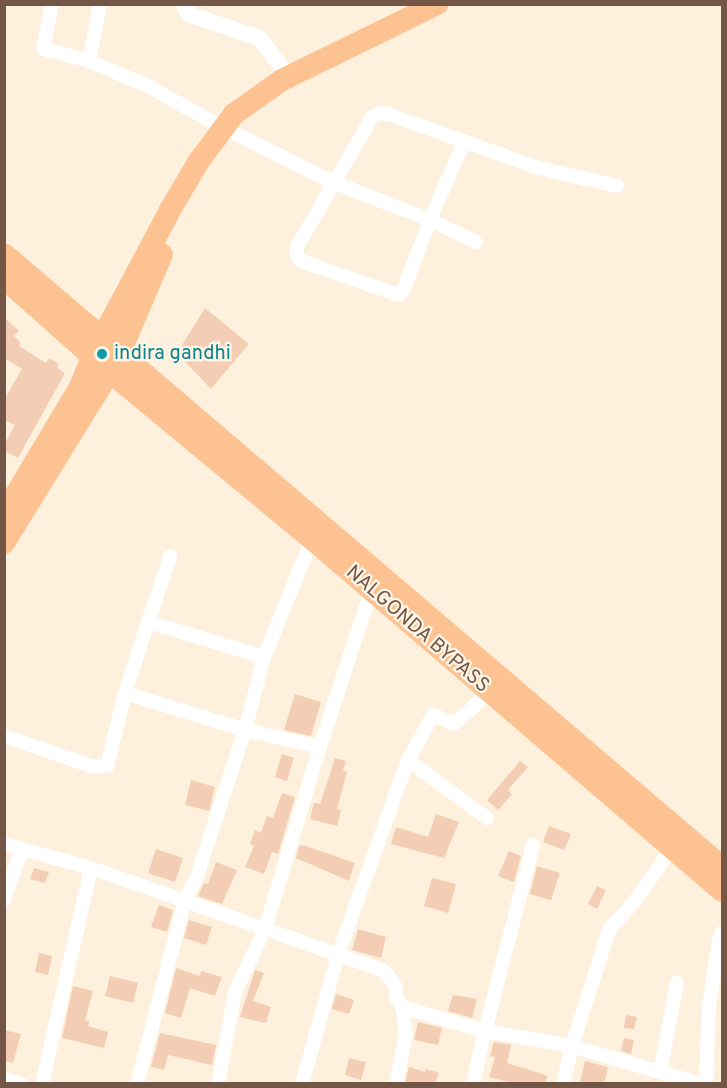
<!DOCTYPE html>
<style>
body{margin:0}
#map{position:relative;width:727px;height:1088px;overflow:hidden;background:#fdf1de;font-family:Overpass,sans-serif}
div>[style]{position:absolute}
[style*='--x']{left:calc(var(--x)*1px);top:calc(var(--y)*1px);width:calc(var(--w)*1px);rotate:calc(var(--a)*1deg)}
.building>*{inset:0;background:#f3cdb4}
.minor>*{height:14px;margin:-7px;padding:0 7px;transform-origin:7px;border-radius:7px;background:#fff}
.tertiary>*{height:16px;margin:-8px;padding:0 8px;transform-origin:8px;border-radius:8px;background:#fff}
.trunk>*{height:22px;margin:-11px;padding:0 11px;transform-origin:11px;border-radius:11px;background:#fcc292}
.dots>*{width:16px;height:16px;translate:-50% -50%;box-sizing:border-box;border:3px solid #fff5e5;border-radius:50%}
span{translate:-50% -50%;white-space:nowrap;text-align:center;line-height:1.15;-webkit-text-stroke:4.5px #fff5e5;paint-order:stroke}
.culture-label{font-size:20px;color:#0d838f}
.left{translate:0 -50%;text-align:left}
.street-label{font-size:20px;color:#735646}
.frame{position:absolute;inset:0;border:6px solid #735646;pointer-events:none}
</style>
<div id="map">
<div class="building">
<div style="clip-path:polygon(205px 308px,249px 344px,211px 389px,177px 353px)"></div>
<div style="clip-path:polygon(4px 317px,19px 331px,14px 336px,21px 343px,19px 346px,46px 363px,49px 358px,59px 364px,57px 368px,65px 373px,18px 458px,4px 451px,4px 445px,15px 425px,4px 420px,4px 400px,22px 369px,4px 358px)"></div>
<div style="clip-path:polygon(295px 694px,321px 702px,311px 736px,284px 730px)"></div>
<div style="clip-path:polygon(282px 754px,294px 758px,287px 781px,275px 777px)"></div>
<div style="clip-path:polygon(335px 758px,346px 761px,343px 771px,347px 772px,337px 809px,341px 810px,337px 826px,310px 819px,314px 803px,320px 804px)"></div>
<div style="clip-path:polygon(520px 761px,528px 767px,508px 790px,512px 794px,498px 810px,487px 800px)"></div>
<div style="clip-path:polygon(191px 780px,215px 787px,209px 811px,185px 805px)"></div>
<div style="clip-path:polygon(282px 793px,295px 797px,278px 854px,272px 852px,264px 874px,245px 867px,254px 846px,250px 844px,255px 830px,261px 833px,267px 816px,273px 818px)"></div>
<div style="clip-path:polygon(436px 814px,459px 822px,444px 858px,391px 844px,396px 827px,428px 837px)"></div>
<div style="clip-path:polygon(549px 826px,571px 834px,564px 850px,543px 842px)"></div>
<div style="clip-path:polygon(303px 845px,355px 863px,349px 881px,296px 858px,299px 846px)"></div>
<div style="clip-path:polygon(156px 849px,183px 858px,175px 882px,148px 873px)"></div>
<div style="clip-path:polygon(509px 851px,521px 856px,514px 882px,498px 876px)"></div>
<div style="clip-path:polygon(216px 862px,237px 870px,222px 904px,198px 896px,204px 883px,208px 884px)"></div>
<div style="clip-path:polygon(537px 866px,560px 873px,551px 900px,530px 894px)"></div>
<div style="clip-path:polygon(34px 868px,49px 872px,45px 883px,30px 879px)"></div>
<div style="clip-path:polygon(432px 878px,456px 884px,448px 913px,424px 906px)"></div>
<div style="clip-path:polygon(597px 886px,606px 890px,597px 909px,588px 904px)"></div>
<div style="clip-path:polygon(159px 905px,173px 910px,167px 932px,151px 927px)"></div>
<div style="clip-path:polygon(189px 920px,212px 927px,206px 945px,184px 938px)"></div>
<div style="clip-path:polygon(358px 929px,386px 937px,381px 958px,352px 950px)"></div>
<div style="clip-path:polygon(39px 953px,52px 956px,48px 975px,35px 972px)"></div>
<div style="clip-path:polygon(176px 968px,200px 976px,201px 971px,222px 977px,215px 996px,190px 988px,181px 1018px,165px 1013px)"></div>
<div style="clip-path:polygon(255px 970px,264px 973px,253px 1001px,271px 1007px,266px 1023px,240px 1017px)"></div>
<div style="clip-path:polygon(110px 976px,138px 983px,133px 1003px,105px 996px)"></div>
<div style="clip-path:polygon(73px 986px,93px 991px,85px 1020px,90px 1021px,88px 1026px,108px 1032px,104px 1048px,62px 1038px)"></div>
<div style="clip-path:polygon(336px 994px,354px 1000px,349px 1014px,332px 1009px)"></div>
<div style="clip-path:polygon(453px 995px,477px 999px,472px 1018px,448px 1011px)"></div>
<div style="clip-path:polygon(626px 1015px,637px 1017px,634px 1029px,624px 1028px)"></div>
<div style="clip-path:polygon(418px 1022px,442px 1028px,438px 1045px,414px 1040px)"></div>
<div style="clip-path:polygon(4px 1030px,21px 1034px,13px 1063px,4px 1061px)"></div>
<div style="clip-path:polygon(160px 1033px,216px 1045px,212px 1065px,168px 1055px,164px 1070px,151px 1067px)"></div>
<div style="clip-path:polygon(624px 1038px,634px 1040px,631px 1054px,621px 1051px)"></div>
<div style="clip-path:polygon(494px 1042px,511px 1045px,507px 1063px,548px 1076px,545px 1083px,512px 1083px,489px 1077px,495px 1057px,490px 1056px)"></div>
<div style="clip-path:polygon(349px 1058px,366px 1062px,361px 1080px,345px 1075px)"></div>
<div style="clip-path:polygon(585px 1061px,608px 1067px,604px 1083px,580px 1083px)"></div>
<div style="clip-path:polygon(409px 1067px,425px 1072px,426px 1069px,439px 1073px,435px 1083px,405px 1083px)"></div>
</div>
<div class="minor">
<div style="--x:52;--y:4;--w:46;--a:101.3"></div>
<div style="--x:43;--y:49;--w:48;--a:14.6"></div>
<div style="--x:100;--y:4;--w:58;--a:100.9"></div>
<div style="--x:89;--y:61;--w:64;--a:23"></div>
<div style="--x:148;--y:86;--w:87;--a:28.9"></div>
<div style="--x:224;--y:128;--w:124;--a:26.4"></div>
<div style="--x:335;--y:183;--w:102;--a:21.3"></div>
<div style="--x:430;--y:220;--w:51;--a:25.6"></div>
<div style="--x:464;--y:142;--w:85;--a:113.6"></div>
<div style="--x:430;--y:220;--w:76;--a:110.8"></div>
<div style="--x:403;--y:291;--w:6;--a:141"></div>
<div style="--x:398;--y:295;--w:103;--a:-160.7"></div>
<div style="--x:301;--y:261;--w:7;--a:-124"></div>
<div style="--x:297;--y:255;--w:8;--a:-90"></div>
<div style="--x:297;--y:247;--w:150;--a:-60"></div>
<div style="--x:372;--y:117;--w:9;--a:-27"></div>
<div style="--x:380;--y:113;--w:8;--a:7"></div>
<div style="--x:388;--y:114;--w:156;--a:19.8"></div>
<div style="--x:535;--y:167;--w:84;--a:13"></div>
<div style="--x:312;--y:539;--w:127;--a:112.1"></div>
<div style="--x:264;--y:657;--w:121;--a:-163.2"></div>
<div style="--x:148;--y:622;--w:75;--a:107.9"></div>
<div style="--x:125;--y:693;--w:126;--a:17.1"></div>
<div style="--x:245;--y:730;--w:77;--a:12.8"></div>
<div style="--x:148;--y:622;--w:69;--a:-71.3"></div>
<div style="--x:4;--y:736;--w:92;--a:19"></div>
<div style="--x:91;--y:766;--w:16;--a:0"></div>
<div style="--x:107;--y:766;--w:75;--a:-76.1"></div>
<div style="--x:408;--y:760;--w:98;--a:36.3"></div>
<div style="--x:4;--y:844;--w:90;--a:15.4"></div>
<div style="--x:91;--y:868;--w:309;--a:19.3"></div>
<div style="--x:383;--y:970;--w:19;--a:51"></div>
<div style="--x:395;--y:985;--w:14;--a:82"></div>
<div style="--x:397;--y:999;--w:9;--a:58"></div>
<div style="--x:402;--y:1007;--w:86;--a:16.1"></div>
<div style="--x:485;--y:1031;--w:192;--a:-75.5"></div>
<div style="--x:672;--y:848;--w:65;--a:124.9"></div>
<div style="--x:635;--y:901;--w:39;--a:132"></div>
<div style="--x:609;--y:930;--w:122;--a:107.7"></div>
<div style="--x:572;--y:1046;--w:134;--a:16.5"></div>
<div style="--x:4;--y:900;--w:54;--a:-70.6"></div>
<div style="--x:660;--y:1072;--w:91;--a:-79.2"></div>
<div style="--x:4;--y:1079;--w:18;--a:16"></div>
<div style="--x:42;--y:1084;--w:221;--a:-77.2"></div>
<div style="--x:137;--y:1084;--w:190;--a:-75.4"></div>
<div style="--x:185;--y:900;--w:27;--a:-63"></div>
<div style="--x:197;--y:876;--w:154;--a:-71.8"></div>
<div style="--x:245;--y:730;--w:75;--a:-75.4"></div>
<div style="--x:218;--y:1084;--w:94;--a:-79.5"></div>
<div style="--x:235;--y:992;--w:70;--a:-64.5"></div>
<div style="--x:265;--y:929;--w:190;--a:-73.2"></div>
<div style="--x:320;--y:747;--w:164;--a:-71.9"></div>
<div style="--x:302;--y:1084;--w:134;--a:-74.4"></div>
<div style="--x:338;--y:955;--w:207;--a:-70.3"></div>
<div style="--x:408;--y:760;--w:51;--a:-60.9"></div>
<div style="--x:433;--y:715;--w:23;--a:23"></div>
<div style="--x:454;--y:724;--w:48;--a:-41.6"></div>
<div style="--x:396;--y:1084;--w:51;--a:-78.7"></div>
<div style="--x:406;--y:1034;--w:27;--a:-98"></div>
<div style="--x:473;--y:1084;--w:54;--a:-77.2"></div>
<div style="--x:485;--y:1031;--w:88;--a:9.8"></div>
<div style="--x:572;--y:1046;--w:39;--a:103"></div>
<div style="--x:706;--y:1084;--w:77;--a:-87.8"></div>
<div style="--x:709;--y:1007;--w:68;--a:-81.5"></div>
<div style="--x:719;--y:940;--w:8;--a:-67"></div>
</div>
<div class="tertiary">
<div style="--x:184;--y:4;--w:11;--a:68"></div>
<div style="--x:188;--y:14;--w:75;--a:18.7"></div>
<div style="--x:259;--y:38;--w:48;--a:51.7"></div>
</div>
<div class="trunk">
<div style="--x:4;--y:254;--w:944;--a:40.49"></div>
<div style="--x:4;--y:278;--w:142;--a:41.6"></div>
<div style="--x:110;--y:372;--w:262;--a:39.6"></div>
<div style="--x:312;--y:539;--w:540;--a:40.65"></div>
<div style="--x:4;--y:514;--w:148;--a:-59.1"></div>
<div style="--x:80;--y:387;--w:32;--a:-68"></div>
<div style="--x:92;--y:357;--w:166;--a:-62"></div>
<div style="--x:170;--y:210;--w:57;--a:-59.4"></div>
<div style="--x:199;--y:161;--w:59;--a:-53.3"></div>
<div style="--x:234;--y:114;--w:59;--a:-35.3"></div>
<div style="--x:282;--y:80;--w:173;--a:-26.1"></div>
<div style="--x:4;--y:543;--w:213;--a:-58.3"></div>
<div style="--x:116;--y:362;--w:117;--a:-66.9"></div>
</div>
<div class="dots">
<div style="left:102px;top:354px;background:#0f9aa8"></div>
</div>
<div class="culture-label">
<span class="left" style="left:114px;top:354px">indira gandhi</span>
</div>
<div class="street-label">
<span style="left:417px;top:630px;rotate:41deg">NALGONDA BYPASS</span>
</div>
<div class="frame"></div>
</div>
